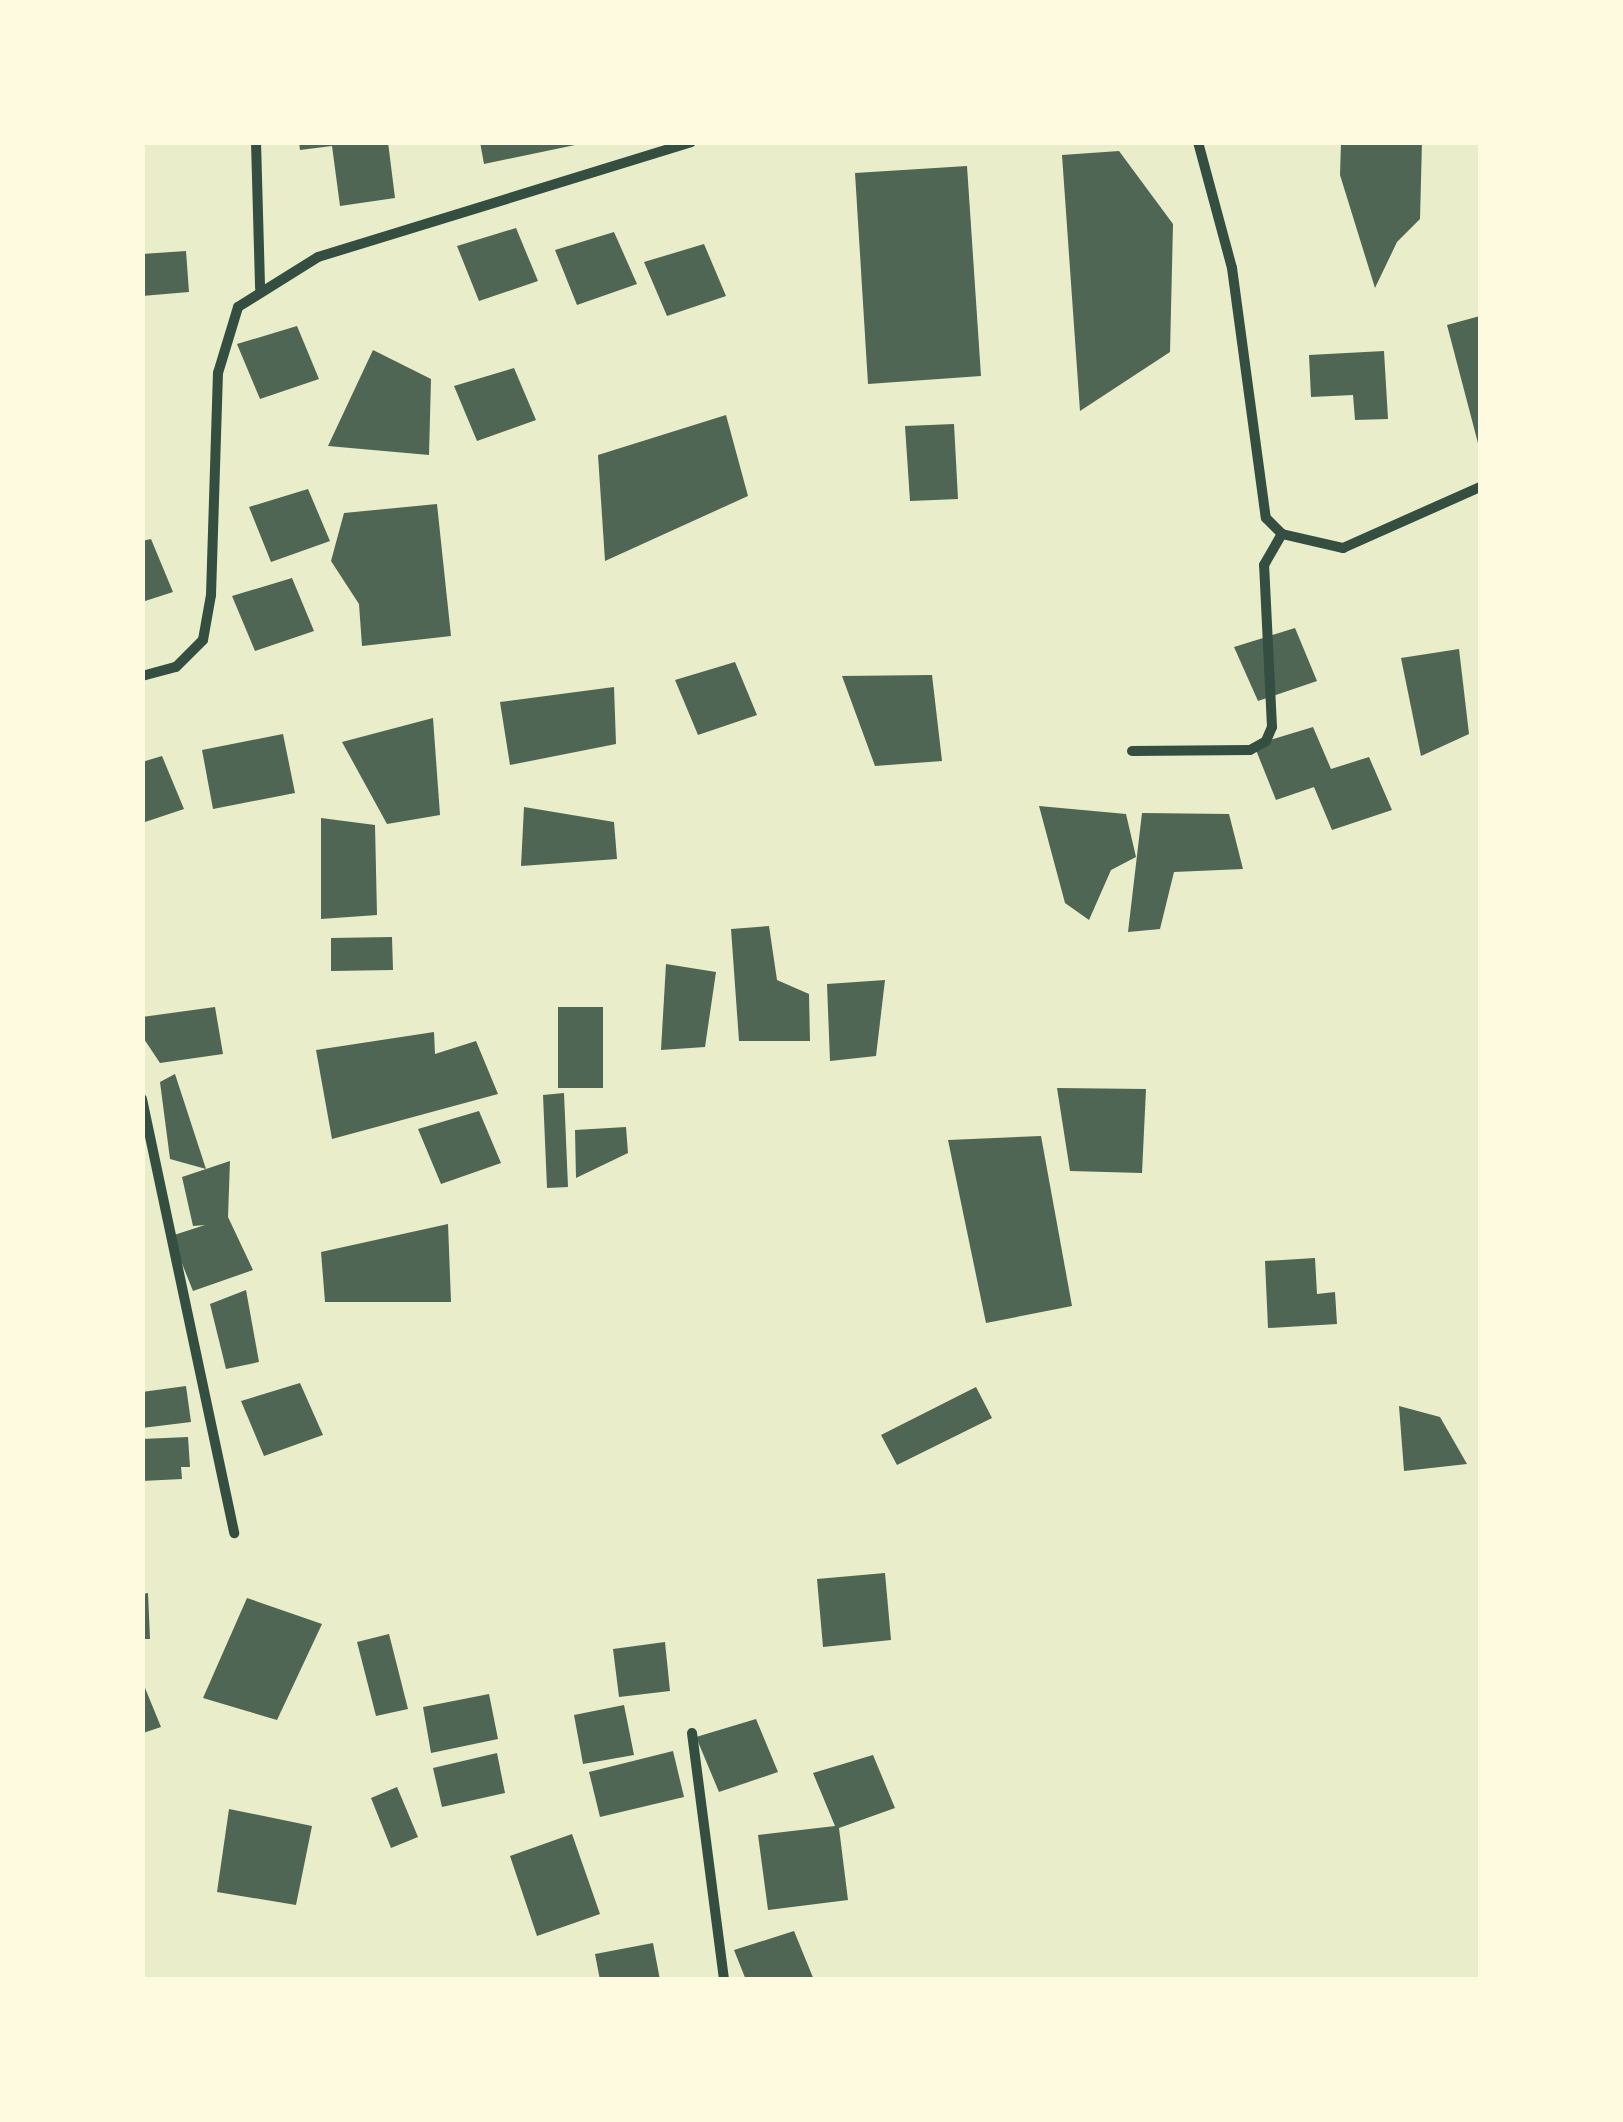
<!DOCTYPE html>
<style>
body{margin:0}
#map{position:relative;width:1623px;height:2122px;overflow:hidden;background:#e9edc9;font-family:"Open Sans",sans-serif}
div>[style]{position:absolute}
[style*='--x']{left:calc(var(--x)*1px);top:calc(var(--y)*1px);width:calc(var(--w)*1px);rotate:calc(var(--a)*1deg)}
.building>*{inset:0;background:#4f6655}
.minor>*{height:10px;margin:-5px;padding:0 5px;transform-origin:5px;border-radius:5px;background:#344e41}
span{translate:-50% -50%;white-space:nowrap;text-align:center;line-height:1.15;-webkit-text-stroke:10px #fefae0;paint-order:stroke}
.frame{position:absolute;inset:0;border:145px solid #fefae0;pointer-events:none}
</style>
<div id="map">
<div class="building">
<div style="clip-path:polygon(299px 142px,388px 142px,395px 198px,340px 206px,332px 146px,300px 150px)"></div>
<div style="clip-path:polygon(480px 142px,579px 142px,580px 144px,484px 164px)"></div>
<div style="clip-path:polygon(1341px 142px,1422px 142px,1420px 219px,1397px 242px,1375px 288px,1340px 175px)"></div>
<div style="clip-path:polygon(1119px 151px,1173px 224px,1170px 352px,1080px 411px,1062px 155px)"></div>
<div style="clip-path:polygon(967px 166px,981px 376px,868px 384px,855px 173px)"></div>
<div style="clip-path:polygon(516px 228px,538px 281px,479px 301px,457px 246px)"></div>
<div style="clip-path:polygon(614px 232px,637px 284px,577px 305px,555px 250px)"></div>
<div style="clip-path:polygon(704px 244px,726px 296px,667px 316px,644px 262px)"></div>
<div style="clip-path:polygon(186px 251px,189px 292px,142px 296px,142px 254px)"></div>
<div style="clip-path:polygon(1480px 316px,1480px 447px,1479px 447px,1447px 325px)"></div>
<div style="clip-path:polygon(297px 326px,319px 379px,260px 399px,237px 344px)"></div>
<div style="clip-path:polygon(373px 350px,431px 379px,429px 455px,328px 446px)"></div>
<div style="clip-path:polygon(1384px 351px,1388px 419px,1355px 420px,1353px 395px,1311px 397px,1309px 355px)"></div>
<div style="clip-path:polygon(514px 368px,536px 420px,477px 441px,454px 386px)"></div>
<div style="clip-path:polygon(726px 415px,748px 496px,605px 561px,598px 455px)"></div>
<div style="clip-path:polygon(954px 424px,958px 499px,910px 501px,905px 426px)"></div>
<div style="clip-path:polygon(308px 489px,330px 541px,271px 562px,249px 507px)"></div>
<div style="clip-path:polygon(437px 504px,451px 636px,362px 646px,359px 604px,331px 561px,344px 513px)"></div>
<div style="clip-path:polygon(151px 539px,173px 592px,142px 602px,142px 541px)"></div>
<div style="clip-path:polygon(292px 578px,314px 631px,255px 651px,232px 596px)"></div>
<div style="clip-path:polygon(1295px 628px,1317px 681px,1258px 701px,1234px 647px)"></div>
<div style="clip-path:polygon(1459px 649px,1469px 734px,1421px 756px,1401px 658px)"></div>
<div style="clip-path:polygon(735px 662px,757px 715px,698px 735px,675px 680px)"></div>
<div style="clip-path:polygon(932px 675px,942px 761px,875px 766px,842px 676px)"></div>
<div style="clip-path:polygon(614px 687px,616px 744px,510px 765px,500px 702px)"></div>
<div style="clip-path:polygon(433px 718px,440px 815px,387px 824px,342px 742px)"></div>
<div style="clip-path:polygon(1313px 727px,1331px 769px,1369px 757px,1392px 810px,1332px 830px,1314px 787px,1276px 800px,1254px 745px)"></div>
<div style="clip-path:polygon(283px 734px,295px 793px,213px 809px,202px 750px)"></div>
<div style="clip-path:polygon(162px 756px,184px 809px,142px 823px,142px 762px)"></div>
<div style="clip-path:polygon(1039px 806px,1126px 814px,1136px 857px,1111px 870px,1089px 920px,1065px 903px)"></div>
<div style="clip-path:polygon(524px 807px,614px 822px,617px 859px,521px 866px)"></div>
<div style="clip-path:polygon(1142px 813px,1229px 814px,1243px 869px,1174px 872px,1160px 929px,1128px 932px)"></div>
<div style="clip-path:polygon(321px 818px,375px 825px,377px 915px,321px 919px)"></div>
<div style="clip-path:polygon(769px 926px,777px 980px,809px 994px,810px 1041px,739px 1041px,731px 929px)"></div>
<div style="clip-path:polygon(392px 937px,393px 970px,331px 971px,331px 938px)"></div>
<div style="clip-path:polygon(666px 964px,716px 972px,705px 1047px,661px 1050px)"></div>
<div style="clip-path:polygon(885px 980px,876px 1056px,830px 1061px,827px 984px)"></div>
<div style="clip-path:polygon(215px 1007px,223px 1054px,160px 1063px,142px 1036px,142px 1017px)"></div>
<div style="clip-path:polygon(558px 1007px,603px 1007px,603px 1088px,558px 1088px)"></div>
<div style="clip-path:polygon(434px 1032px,435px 1054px,476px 1041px,498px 1094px,332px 1139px,316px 1050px)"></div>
<div style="clip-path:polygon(175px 1074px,206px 1169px,170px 1159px,160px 1082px)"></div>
<div style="clip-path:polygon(1057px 1088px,1146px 1089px,1142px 1173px,1070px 1171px)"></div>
<div style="clip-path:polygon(564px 1093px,568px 1187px,547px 1188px,543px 1095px)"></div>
<div style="clip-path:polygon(479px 1111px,501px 1163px,441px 1184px,418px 1129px)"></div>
<div style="clip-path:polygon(626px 1127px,628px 1153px,576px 1178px,575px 1130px)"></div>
<div style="clip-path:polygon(1041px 1136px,1072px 1306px,986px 1323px,948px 1140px)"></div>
<div style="clip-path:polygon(230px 1161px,228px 1217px,253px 1270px,193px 1291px,171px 1236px,205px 1225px,193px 1226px,182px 1177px)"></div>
<div style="clip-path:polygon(448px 1224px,451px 1302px,325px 1302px,321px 1252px)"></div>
<div style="clip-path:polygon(1315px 1258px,1317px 1294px,1335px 1292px,1337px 1324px,1268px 1328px,1265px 1261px)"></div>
<div style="clip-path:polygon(246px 1290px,259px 1362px,226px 1369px,210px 1304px)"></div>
<div style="clip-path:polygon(300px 1383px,323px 1435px,264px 1456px,241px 1401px)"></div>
<div style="clip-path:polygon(186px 1386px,191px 1422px,142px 1428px,142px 1392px)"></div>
<div style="clip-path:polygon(976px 1387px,992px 1418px,897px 1465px,881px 1435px)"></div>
<div style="clip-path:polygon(1399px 1406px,1440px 1417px,1467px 1464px,1404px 1471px)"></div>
<div style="clip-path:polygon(188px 1437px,190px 1467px,181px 1467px,182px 1479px,142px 1481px,142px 1439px)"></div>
<div style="clip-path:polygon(885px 1573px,891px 1640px,823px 1647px,817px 1579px)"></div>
<div style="clip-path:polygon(148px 1593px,150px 1639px,142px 1639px,142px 1594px)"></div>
<div style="clip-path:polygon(247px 1598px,322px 1624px,277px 1720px,203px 1698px)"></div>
<div style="clip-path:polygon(389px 1634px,408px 1709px,376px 1716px,357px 1642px)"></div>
<div style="clip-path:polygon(665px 1642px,670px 1691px,619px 1697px,613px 1649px)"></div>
<div style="clip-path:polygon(143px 1683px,161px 1727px,143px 1733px)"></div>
<div style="clip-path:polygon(489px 1694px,498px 1739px,431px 1753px,423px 1707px)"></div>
<div style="clip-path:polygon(624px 1705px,634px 1755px,583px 1764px,574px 1715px)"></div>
<div style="clip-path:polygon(756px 1719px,778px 1772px,719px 1792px,696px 1737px)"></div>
<div style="clip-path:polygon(673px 1751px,684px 1797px,600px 1817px,589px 1772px)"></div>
<div style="clip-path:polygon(497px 1753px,505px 1793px,442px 1807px,433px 1768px)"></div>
<div style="clip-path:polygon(873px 1755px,895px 1808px,839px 1828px,848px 1900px,768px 1910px,758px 1835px,835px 1826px,813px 1773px)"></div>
<div style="clip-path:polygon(397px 1787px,418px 1837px,391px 1848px,371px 1798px)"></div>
<div style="clip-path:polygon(229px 1809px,312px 1826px,296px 1905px,217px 1892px)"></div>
<div style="clip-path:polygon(572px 1834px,600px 1914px,537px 1936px,510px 1856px)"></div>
<div style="clip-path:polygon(794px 1931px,814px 1980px,746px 1980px,734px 1950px)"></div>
<div style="clip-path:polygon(653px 1943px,660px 1980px,600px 1980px,595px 1954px)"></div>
</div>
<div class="minor">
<div style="--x:256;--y:142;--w:146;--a:88.4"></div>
<div style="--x:1198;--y:142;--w:131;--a:74.9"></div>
<div style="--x:1232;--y:268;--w:252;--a:82.3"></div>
<div style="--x:1266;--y:518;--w:23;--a:45"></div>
<div style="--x:1282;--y:534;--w:63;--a:12.9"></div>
<div style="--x:1343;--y:548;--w:150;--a:-24"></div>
<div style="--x:142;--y:676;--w:35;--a:-15"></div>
<div style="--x:176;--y:667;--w:38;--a:-45"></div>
<div style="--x:203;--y:640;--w:46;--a:-79.9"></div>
<div style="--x:211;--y:595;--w:222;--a:-88.2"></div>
<div style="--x:218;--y:373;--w:69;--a:-73.1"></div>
<div style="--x:238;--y:307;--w:94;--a:-32"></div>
<div style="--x:318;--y:257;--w:390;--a:-17.1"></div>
<div style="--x:1132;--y:751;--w:118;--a:-0.5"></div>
<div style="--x:1250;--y:750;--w:18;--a:-29"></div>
<div style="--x:1266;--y:741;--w:15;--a:-67"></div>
<div style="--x:1272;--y:727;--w:162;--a:-92.8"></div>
<div style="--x:1264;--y:565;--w:36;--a:-60"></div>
<div style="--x:142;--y:1099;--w:444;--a:78"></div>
<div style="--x:692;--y:1733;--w:249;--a:82.6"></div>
</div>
<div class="frame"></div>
</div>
